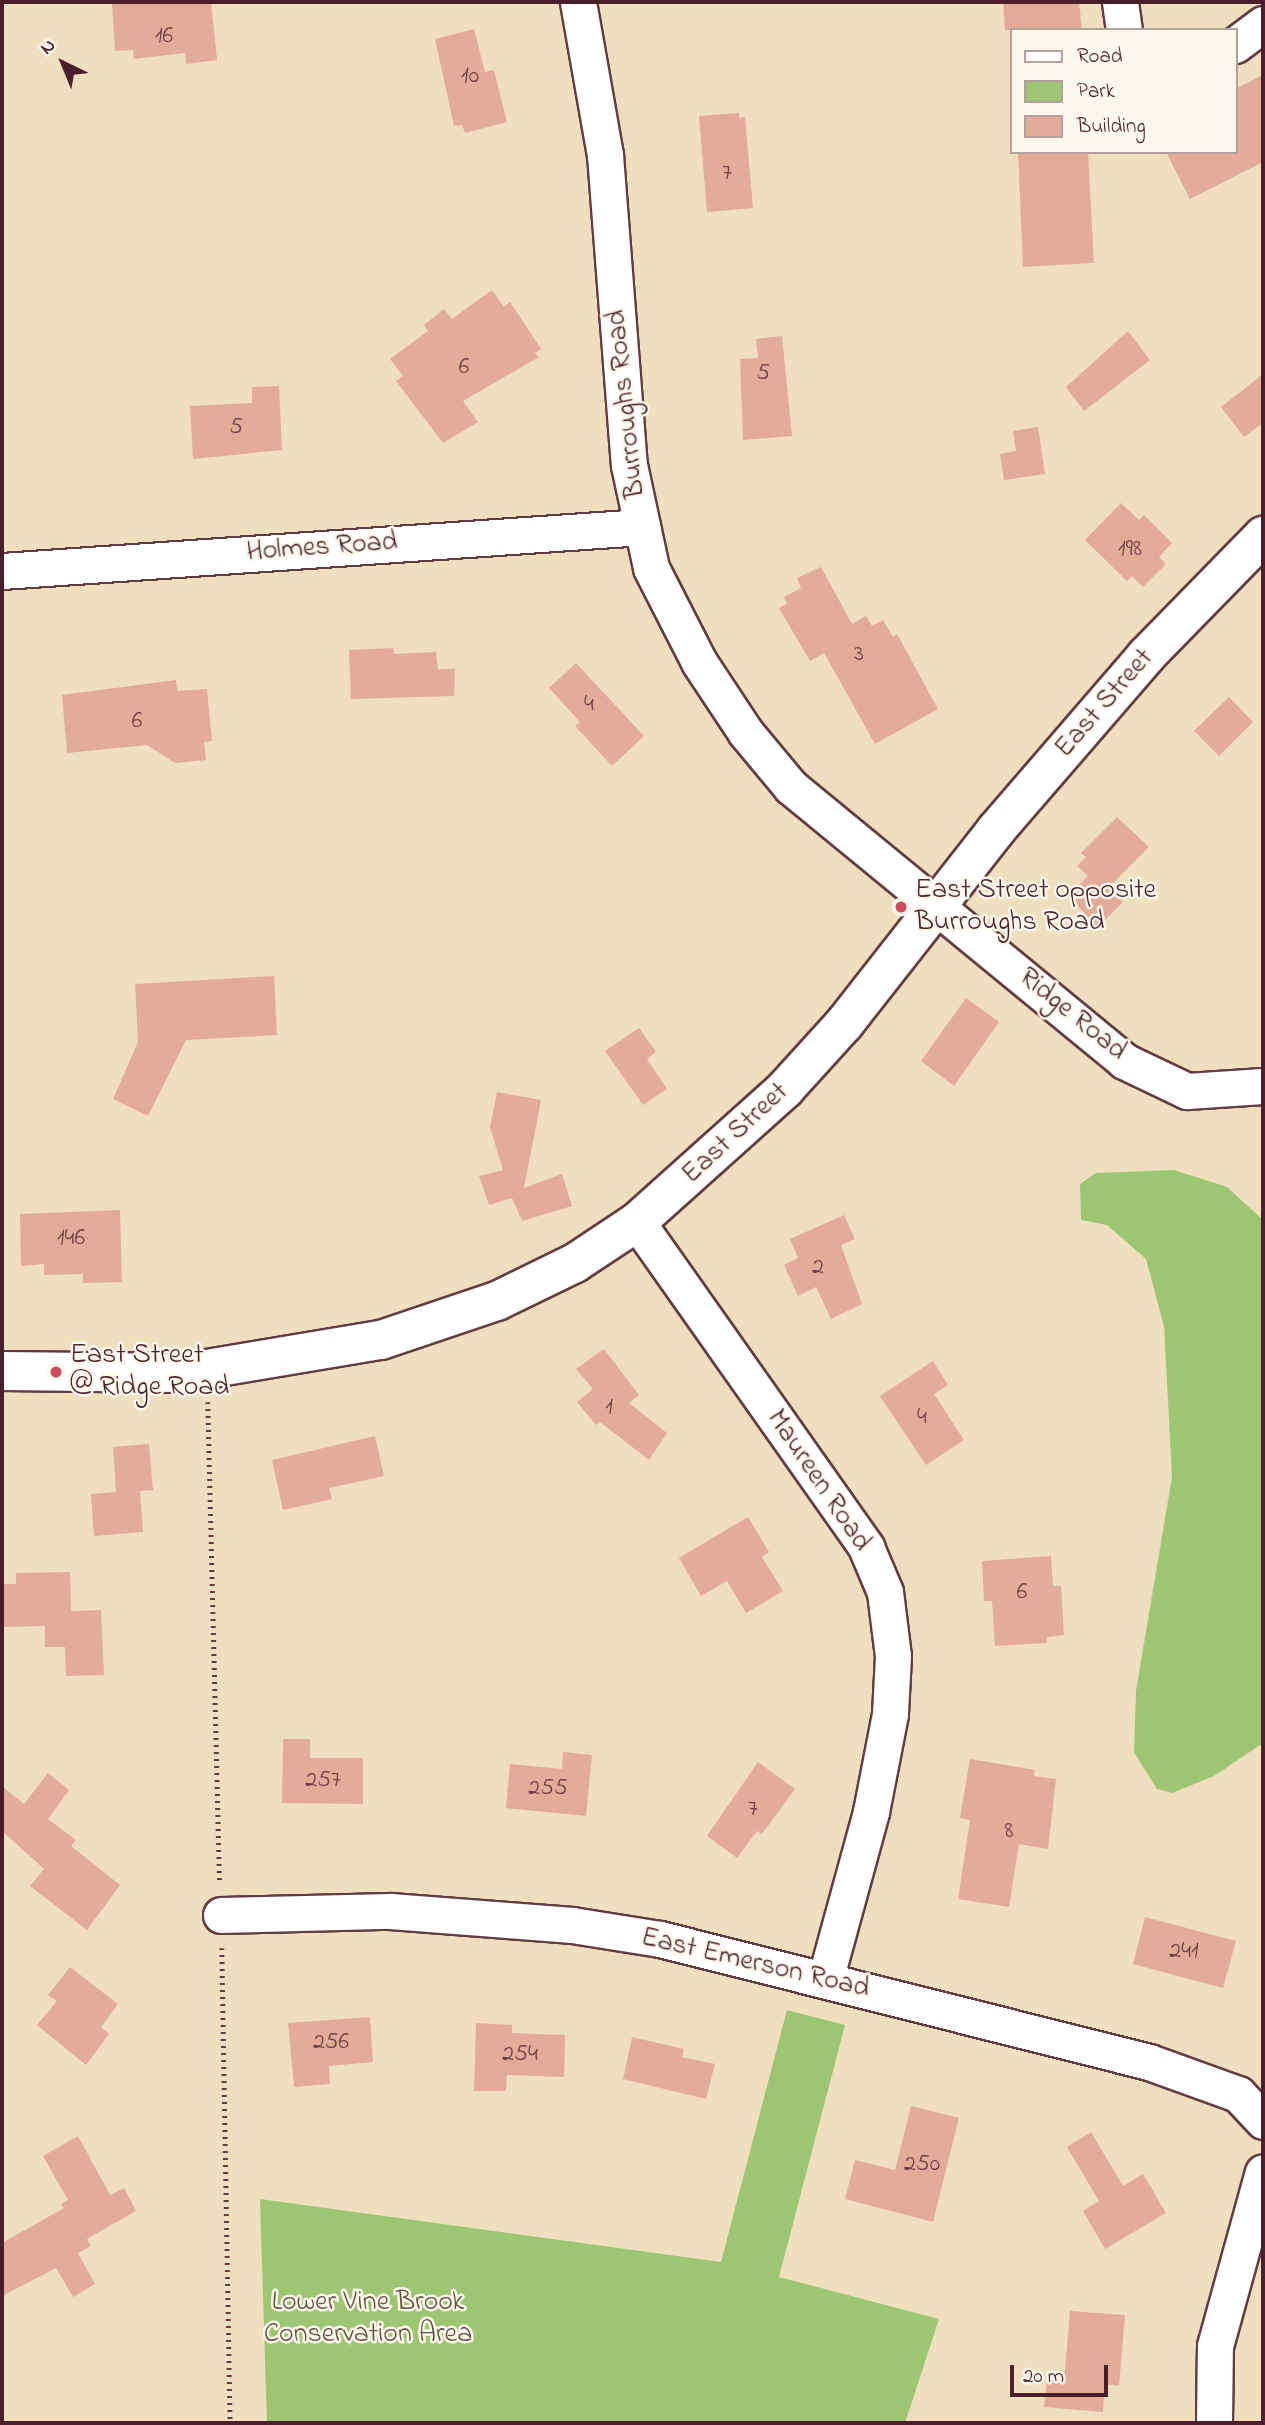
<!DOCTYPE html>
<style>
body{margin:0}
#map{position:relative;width:1265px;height:2425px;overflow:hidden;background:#efdfbe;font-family:"Indie Flower",sans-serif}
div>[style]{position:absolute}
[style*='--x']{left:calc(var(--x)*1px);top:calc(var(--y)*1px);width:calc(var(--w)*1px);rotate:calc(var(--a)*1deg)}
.green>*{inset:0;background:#9cc672}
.building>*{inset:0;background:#e3ac99}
.path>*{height:4.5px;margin-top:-2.25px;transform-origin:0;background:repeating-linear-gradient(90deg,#633c41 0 2px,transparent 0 7px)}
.roads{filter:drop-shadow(2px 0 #633c41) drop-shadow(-2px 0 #633c41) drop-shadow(0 2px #633c41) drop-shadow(0 -2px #633c41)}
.minor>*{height:35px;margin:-17.5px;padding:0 17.5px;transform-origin:17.5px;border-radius:17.5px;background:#fff}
.tertiary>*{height:38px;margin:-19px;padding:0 19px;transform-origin:19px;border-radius:19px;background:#fff}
.dots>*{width:19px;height:19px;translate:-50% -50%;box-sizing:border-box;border:4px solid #fbf7ec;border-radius:50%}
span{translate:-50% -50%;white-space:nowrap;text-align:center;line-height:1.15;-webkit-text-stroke:5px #fbf7ec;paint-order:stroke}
.number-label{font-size:24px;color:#704246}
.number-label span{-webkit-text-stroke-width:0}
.street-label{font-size:28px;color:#4a1f2b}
.poi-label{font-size:28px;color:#4a1f2b}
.left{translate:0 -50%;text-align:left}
.park-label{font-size:28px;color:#635140}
.frame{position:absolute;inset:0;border:4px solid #4a1f2b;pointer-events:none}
.legend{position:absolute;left:1010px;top:28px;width:228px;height:126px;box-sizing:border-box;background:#fbf7ec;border:2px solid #b4a19f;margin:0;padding:9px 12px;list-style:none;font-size:21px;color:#4a1f2b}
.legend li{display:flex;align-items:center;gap:14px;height:35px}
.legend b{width:35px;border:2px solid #b4a19f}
.north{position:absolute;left:28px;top:28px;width:70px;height:70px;-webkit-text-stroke:5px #fbf7ec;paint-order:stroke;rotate:317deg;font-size:19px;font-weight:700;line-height:28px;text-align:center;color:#4a1f2b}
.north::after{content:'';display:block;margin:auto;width:24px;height:32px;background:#4a1f2b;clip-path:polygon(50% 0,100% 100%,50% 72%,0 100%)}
.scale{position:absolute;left:1010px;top:2365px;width:98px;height:32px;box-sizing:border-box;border:4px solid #4a1f2b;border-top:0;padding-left:9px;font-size:21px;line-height:24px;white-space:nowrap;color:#4a1f2b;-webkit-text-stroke:5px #fbf7ec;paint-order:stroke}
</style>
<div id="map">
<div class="green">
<div style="clip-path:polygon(1174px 1170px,1227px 1187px,1263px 1220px,1263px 1743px,1214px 1776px,1172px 1793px,1157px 1789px,1134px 1752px,1136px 1691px,1172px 1477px,1164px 1326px,1146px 1259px,1107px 1225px,1081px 1220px,1080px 1184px,1096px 1173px)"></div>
<div style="clip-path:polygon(787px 2010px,845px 2025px,779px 2277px,939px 2319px,905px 2423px,267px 2423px,260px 2199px,721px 2262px)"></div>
</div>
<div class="building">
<div style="clip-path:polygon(112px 2px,211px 2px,217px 60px,186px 64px,185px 53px,134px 59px,133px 50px,115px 51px)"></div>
<div style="clip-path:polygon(1003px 2px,1079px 2px,1082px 30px,1005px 30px)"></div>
<div style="clip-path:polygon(474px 29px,485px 72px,494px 70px,507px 122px,465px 133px,462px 125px,454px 126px,435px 39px)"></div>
<div style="clip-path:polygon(1263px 75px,1263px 162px,1190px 199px,1166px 152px,1235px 152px,1235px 89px)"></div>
<div style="clip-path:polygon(739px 113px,739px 118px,745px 117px,753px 208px,707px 212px,699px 116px)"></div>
<div style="clip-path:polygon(1018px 152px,1088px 152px,1094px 263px,1023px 267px)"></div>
<div style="clip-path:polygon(492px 290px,504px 307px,510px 302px,541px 349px,535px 353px,539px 357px,463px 401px,478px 422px,443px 443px,396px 381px,403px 376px,390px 359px,428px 331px,424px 325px,444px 309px,452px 319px)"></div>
<div style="clip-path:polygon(1128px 331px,1150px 360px,1084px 411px,1066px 387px)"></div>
<div style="clip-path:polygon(782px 336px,792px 436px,743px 440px,740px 359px,758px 358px,756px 339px)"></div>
<div style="clip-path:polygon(1263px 374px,1263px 423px,1244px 437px,1221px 407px)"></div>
<div style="clip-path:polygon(279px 386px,282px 450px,193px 459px,190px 406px,252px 403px,252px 387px)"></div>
<div style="clip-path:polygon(1038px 427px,1045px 474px,1004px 480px,1000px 454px,1016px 451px,1013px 431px)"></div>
<div style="clip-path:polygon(1121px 503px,1139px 520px,1144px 515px,1172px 543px,1159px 557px,1166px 564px,1143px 587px,1132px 576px,1127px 581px,1085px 540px)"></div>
<div style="clip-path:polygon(821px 567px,852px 624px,866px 616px,872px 626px,883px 620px,893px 637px,897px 634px,938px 709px,875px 744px,824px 653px,810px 661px,779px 608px,787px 604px,784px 597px,801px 588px,797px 578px)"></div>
<div style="clip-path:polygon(393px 648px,394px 654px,436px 652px,438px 669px,455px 669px,454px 696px,351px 699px,349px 650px)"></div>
<div style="clip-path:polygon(576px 663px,644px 736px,612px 766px,575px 726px,580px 722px,549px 688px)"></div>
<div style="clip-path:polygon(176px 680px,177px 691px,207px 689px,212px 741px,204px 742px,206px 760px,175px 763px,147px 745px,67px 753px,62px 695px)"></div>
<div style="clip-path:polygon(1229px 697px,1253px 722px,1219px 756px,1194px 731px)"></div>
<div style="clip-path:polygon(1117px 817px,1149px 847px,1109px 887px,1123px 902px,1098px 927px,1068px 896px,1088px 876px,1077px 866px,1086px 857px,1081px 853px)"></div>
<div style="clip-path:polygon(274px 976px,277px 1035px,186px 1040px,148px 1116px,113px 1099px,138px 1042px,135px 984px)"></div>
<div style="clip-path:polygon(966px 998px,999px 1022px,954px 1086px,921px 1061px)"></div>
<div style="clip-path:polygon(639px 1028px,656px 1052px,647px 1059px,667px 1089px,643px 1105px,605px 1051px)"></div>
<div style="clip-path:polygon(497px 1092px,541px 1100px,524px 1188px,562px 1174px,572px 1206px,522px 1221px,512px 1198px,489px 1205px,479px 1176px,503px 1170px,490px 1127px)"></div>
<div style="clip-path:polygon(120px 1210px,122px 1282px,83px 1283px,83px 1274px,44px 1275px,44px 1264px,21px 1266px,20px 1214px)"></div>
<div style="clip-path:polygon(844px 1215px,855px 1239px,841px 1245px,862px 1304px,831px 1319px,816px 1287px,798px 1296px,784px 1265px,798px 1258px,790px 1239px)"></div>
<div style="clip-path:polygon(604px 1349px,639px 1395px,629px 1403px,667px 1433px,649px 1460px,600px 1422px,596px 1425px,577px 1402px,593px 1389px,576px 1369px)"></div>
<div style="clip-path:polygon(933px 1361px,948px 1385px,934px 1394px,964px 1440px,926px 1465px,880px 1396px)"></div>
<div style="clip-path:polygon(375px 1436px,384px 1476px,329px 1488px,332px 1499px,283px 1510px,272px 1460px)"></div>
<div style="clip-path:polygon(149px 1444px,153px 1490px,140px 1491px,143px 1532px,94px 1536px,91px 1494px,116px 1492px,113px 1447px)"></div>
<div style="clip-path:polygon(748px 1517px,769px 1552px,762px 1557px,783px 1591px,746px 1613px,727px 1581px,701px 1596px,679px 1558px)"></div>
<div style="clip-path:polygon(1051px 1556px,1053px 1586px,1061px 1586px,1064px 1635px,1047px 1637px,1047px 1643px,995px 1646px,992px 1601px,984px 1601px,982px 1561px)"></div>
<div style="clip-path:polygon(70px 1572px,71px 1611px,101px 1610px,104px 1675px,66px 1676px,65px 1647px,45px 1647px,45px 1626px,2px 1627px,2px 1584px,16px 1584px,16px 1573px)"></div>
<div style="clip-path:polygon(283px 1739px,310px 1739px,310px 1758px,363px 1758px,363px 1804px,282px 1803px)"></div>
<div style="clip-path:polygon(563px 1752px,592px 1755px,586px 1816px,506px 1808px,510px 1764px,562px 1769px)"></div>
<div style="clip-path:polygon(970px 1759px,1035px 1770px,1034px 1776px,1056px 1779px,1048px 1849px,1019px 1844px,1009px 1907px,958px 1899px,970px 1820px,960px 1818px)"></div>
<div style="clip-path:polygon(758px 1762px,795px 1789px,762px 1834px,757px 1831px,737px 1858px,707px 1836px)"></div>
<div style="clip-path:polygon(48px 1773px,69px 1790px,48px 1819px,76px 1840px,71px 1846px,120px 1885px,87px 1930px,30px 1886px,44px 1869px,2px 1831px,2px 1786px,24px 1804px)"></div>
<div style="clip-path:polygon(1145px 1917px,1236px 1941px,1223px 1988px,1133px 1964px)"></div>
<div style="clip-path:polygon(70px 1967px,118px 2004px,101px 2027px,109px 2034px,86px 2065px,37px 2025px,57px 2001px,48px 1995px)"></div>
<div style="clip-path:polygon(370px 2017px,373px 2062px,329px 2066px,330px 2084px,294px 2087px,288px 2023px)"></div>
<div style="clip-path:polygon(476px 2023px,512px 2025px,512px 2033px,565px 2035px,564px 2077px,507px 2075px,506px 2091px,474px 2091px)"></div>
<div style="clip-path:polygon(632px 2037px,684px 2049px,682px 2057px,715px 2064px,706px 2099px,623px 2079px)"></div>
<div style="clip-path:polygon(911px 2106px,959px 2118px,933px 2222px,845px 2199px,855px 2160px,895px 2170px)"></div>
<div style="clip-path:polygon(1091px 2132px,1123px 2186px,1143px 2174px,1166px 2213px,1105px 2249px,1083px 2211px,1099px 2201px,1067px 2147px)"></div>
<div style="clip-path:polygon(78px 2136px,110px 2195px,124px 2188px,136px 2211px,87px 2239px,91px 2246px,78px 2253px,95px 2284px,73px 2297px,56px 2268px,2px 2296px,2px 2243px,64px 2208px,61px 2204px,68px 2200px,43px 2156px)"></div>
<div style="clip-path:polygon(1070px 2311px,1125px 2315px,1119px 2386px,1105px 2384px,1103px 2412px,1044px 2407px,1047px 2380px,1064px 2382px)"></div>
</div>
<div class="path">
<div style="--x:208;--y:1402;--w:481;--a:88.6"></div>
<div style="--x:222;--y:1948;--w:475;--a:89"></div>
</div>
<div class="roads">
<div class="minor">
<div style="--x:578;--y:2;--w:155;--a:80"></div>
<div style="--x:605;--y:155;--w:311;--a:85.6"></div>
<div style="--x:629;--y:465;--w:105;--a:77.9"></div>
<div style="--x:651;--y:568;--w:106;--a:62.9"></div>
<div style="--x:699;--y:662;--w:85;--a:56.5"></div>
<div style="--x:746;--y:733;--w:70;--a:50.2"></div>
<div style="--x:791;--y:787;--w:431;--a:39.4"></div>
<div style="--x:1124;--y:1061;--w:70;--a:25.5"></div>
<div style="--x:1187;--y:1091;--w:76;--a:-3.8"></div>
<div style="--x:1120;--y:2;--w:28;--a:82"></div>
<div style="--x:1235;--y:45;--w:35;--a:-37"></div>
<div style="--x:2;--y:571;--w:642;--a:-3.93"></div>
<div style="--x:637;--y:1222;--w:398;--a:54.8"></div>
<div style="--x:866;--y:1547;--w:49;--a:67.1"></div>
<div style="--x:885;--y:1592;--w:64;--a:82.9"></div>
<div style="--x:893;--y:1656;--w:58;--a:93"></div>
<div style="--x:890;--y:1714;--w:100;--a:101"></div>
<div style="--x:871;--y:1812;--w:174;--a:105.3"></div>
<div style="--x:221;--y:1915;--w:169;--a:-1.4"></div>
<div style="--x:390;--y:1911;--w:183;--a:4.4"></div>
<div style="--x:572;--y:1925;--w:89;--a:9"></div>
<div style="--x:660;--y:1939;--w:504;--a:14.12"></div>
<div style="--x:1149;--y:2062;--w:95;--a:19.8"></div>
<div style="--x:1238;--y:2094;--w:37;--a:47"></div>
<div style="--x:1214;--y:2423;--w:77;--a:-89.3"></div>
<div style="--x:1215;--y:2346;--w:180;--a:-74.6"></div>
</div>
<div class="tertiary">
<div style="--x:2;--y:1371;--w:181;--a:0.6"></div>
<div style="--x:183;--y:1373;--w:201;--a:-9.5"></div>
<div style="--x:381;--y:1340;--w:122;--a:-18.6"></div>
<div style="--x:497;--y:1301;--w:87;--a:-26"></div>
<div style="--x:575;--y:1263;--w:74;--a:-33.5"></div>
<div style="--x:637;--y:1222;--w:199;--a:-41.9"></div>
<div style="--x:785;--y:1089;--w:88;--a:-47.8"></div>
<div style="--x:844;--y:1024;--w:246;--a:-51.9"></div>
<div style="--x:996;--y:830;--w:230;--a:-49.2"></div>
<div style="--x:1146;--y:656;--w:168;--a:-45.7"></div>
</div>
</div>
<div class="dots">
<div style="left:901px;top:907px;background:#d1495b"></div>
<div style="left:56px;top:1372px;background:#d1495b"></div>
</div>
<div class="number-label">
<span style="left:164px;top:37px">16</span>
<span style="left:470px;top:77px">10</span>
<span style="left:727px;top:174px">7</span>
<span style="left:464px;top:368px">6</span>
<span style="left:763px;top:374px">5</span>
<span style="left:236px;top:428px">5</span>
<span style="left:1130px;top:550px">198</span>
<span style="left:859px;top:655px">3</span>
<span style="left:589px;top:705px">4</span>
<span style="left:137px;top:722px">6</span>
<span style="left:71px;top:1239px">146</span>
<span style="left:818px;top:1268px">2</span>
<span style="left:609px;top:1408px">1</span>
<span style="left:922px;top:1418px">4</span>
<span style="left:1022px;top:1593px">6</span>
<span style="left:323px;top:1781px">257</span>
<span style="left:548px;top:1789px">255</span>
<span style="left:753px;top:1810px">7</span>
<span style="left:1009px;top:1832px">8</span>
<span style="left:1184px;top:1952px">241</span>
<span style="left:331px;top:2043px">256</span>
<span style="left:520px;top:2055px">254</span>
<span style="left:922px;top:2165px">250</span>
</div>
<div class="street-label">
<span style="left:627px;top:404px;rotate:-96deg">Burroughs Road</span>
<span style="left:322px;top:548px;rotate:-4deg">Holmes Road</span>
<span style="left:1105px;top:704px;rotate:-49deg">East Street</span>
<span style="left:1072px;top:1015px;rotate:39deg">Ridge Road</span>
<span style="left:736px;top:1134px;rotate:-43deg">East Street</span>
<span style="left:818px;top:1481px;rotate:56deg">Maureen Road</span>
<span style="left:755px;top:1964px;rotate:13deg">East Emerson Road</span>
</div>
<div class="poi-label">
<span class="left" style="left:915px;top:907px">East Street opposite<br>Burroughs Road</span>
<span class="left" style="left:70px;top:1372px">East Street<br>@ Ridge Road</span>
</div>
<div class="park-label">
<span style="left:368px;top:2319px">Lower Vine Brook<br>Conservation Area</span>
</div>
<div class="frame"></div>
<ul class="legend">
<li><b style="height:9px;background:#fff"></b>Road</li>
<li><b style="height:19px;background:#9cc672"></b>Park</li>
<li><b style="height:19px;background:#e3ac99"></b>Building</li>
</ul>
<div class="north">N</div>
<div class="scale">20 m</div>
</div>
